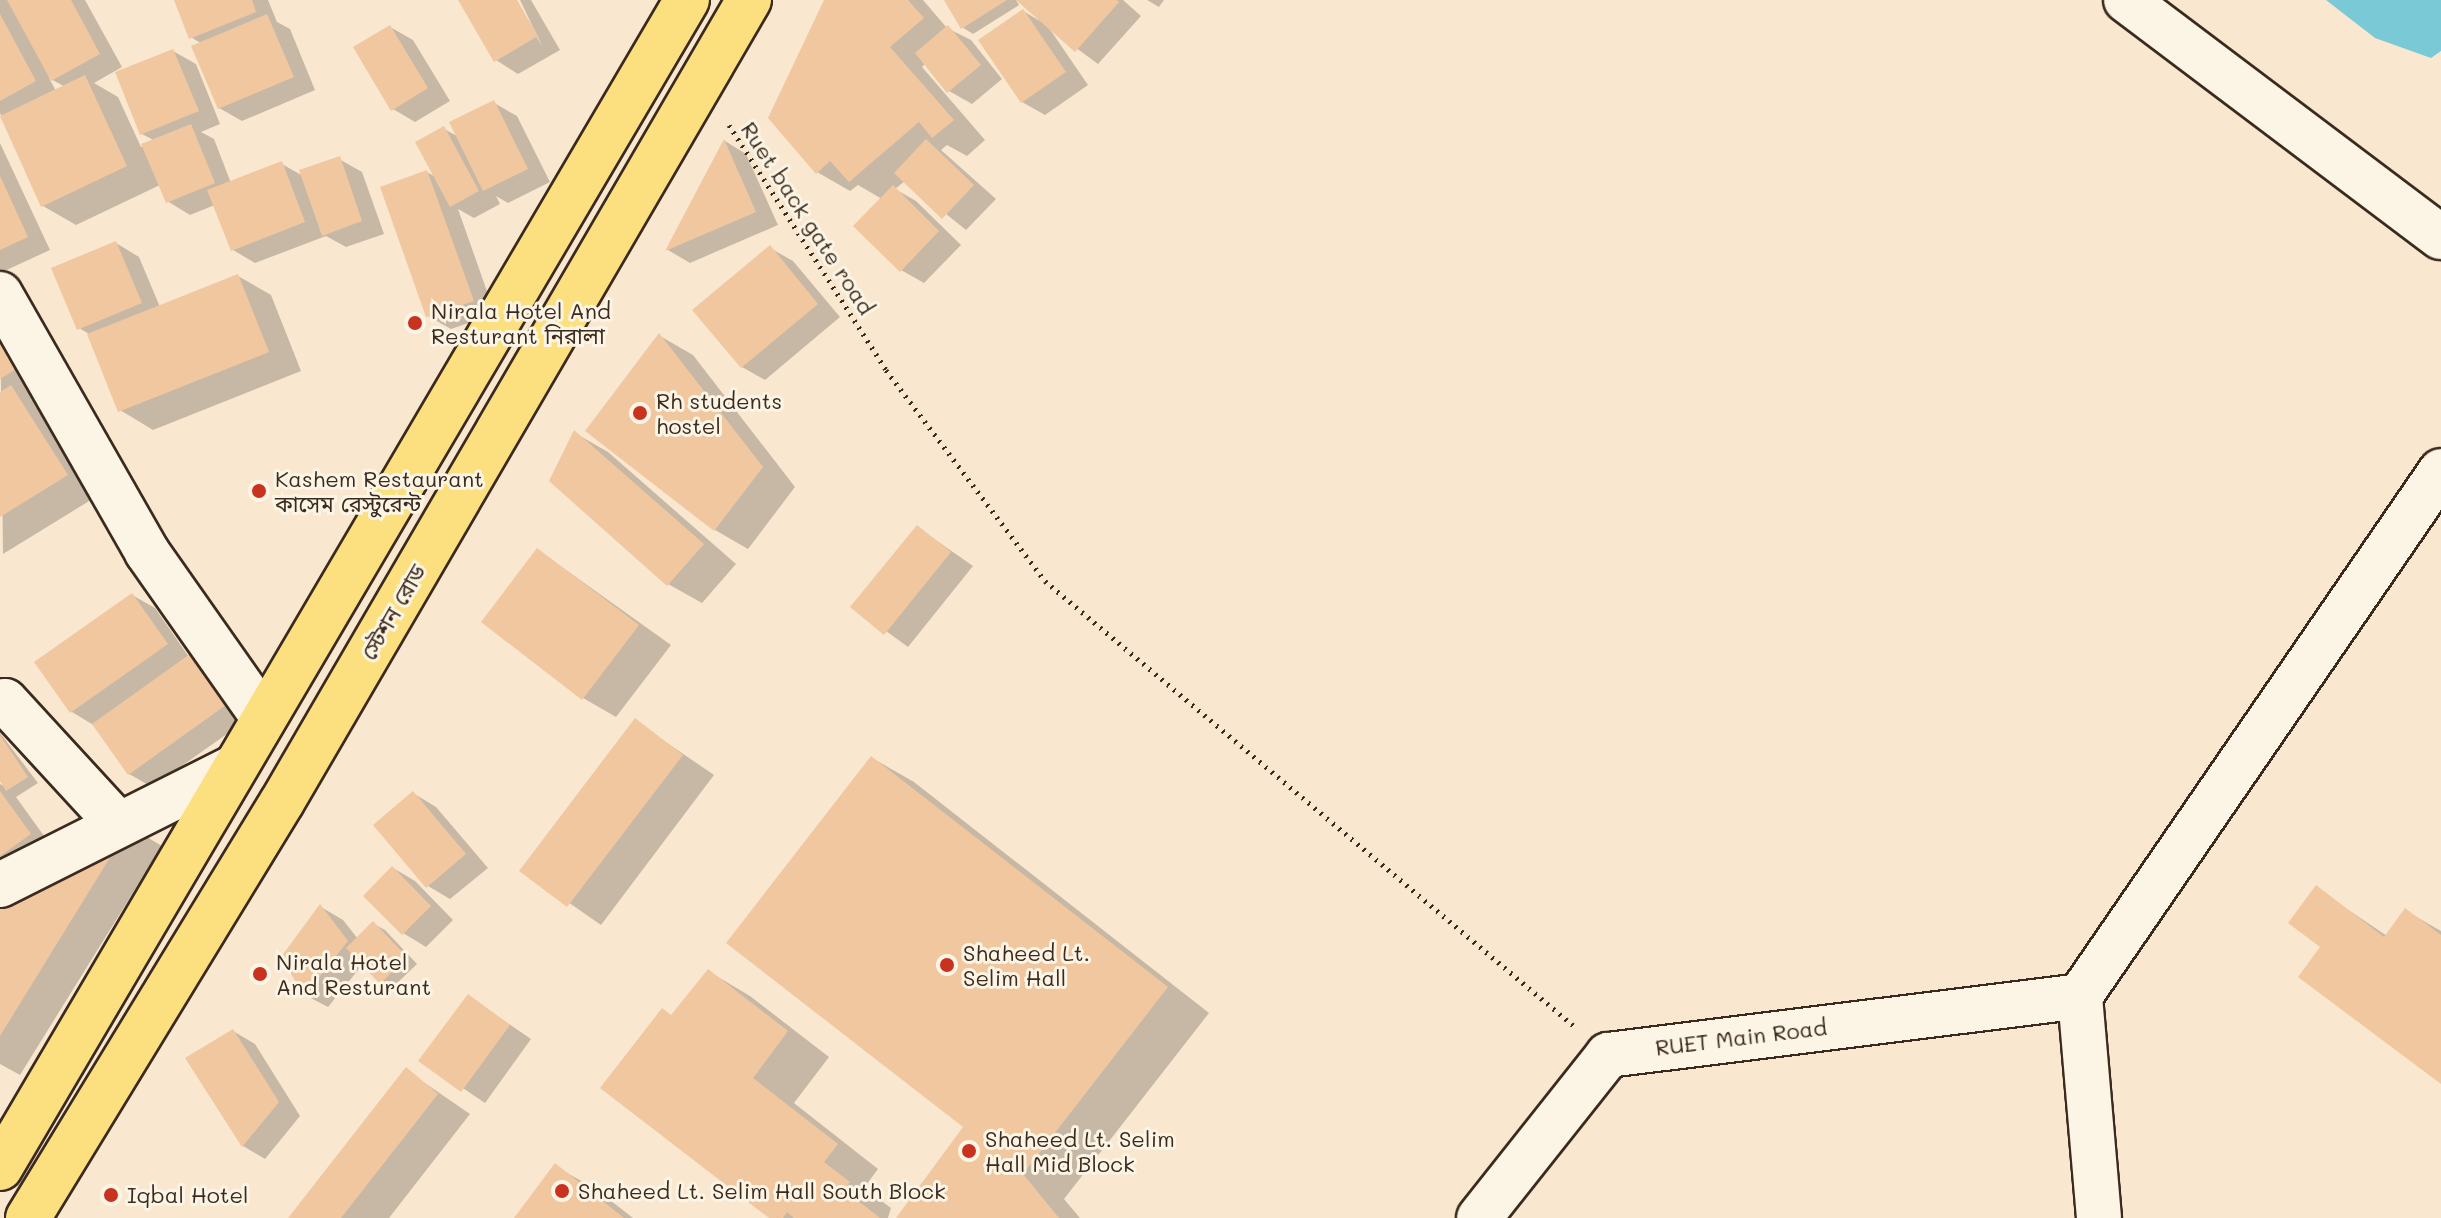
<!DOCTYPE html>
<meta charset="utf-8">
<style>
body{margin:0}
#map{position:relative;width:2441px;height:1218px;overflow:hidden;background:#f9e7d0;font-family:Mali,"Noto Sans Bengali",sans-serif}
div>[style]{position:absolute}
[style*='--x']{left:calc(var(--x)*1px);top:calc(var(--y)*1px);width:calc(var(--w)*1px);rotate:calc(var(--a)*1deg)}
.water>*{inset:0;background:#7ac9d7}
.shadow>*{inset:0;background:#0003}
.building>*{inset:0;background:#f1c7a0}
.path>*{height:5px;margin-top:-2.5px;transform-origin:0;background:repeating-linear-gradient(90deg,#3b2a1e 0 2px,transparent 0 8px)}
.roads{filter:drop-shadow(2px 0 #3b2a1e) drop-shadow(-2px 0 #3b2a1e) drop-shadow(0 2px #3b2a1e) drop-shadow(0 -2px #3b2a1e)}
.minor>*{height:44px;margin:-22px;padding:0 22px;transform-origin:22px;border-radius:22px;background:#fcf5e5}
.major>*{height:44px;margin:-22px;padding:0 22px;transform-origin:22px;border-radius:22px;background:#fce080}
.dots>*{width:22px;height:22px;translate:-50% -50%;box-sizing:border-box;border:4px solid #fcf5e5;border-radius:50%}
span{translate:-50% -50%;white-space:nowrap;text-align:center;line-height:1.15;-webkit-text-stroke:6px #fcf5e5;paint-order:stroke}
.street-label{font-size:22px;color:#3b2a1e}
.poi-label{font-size:22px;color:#3b2a1e}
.left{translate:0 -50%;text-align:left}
</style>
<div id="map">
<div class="water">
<div style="clip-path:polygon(2326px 0,2441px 0,2441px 51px,2431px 58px,2375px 38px)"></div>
</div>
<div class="shadow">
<div style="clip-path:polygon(evenodd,0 0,85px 0,122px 67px,94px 83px,118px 97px,141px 147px,155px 141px,142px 134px,173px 51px,196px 64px,220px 124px,201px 132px,214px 139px,231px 183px,282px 164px,303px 176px,339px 159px,362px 172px,384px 234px,346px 247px,326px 236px,255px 263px,233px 250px,215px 205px,190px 215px,167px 201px,160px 185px,76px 225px,43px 206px,0 113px,0 0,49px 78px,60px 84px,65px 87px,56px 91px,49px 78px)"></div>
<div style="clip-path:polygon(176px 0,268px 0,277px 22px,290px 29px,315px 90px,242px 121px,219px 108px,202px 44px,191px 37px)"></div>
<div style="clip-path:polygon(461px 0,515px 0,542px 46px,520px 0,531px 0,560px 50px,518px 74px,496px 60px)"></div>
<div style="clip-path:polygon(826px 0,923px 0,947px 28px,971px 40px,1002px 79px,972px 104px,949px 91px,926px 63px,922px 67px,985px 140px,967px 156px,947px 145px,941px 150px,996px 199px,966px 230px,905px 181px,895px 189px,916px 201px,961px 245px,924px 283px,901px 270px,882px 199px,858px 185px,850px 191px,817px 172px)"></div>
<div style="clip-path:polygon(946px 0,1016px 0,1019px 5px,973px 34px,962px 27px)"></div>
<div style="clip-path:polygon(1020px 0,1123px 0,1141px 16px,1098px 64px,1049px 28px,1088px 85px,1045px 115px,1022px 102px,1023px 11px,1040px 21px)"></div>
<div style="clip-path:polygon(1147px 0,1164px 0,1159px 7px)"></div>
<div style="clip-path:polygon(390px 27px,413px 40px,450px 101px,415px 122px,393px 109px)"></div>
<div style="clip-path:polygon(494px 103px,517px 116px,550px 182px,508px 203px,496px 196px,500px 204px,474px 218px,458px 209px,495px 314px,451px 329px,428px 316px,427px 172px,437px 178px,444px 129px,459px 137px)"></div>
<div style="clip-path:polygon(725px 141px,746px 154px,778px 225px,690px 263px,668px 250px)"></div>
<div style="clip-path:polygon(0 143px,50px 250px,0 273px)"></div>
<div style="clip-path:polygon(116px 243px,139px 257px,160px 307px,238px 276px,271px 295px,301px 371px,153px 430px,120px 410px,89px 334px,79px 328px)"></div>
<div style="clip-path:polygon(770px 248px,793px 261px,840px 317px,765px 380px,742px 367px)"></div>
<div style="clip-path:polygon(0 306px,48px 388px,31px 399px,44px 407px,99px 495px,3px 554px)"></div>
<div style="clip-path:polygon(660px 336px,693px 355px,795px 487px,748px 549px,715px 530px)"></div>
<div style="clip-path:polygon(575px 433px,608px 452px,736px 564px,702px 603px,668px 584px)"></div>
<div style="clip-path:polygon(917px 527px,973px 566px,908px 647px,853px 607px)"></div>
<div style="clip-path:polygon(538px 550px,671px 645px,616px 717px,583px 698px)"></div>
<div style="clip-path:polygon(132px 595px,155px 608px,189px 657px,213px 669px,248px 719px,152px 787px,129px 774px,95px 726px,72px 712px,37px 663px)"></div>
<div style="clip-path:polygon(635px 721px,714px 775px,601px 925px,522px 870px)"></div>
<div style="clip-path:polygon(0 733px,38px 783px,16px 797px,52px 847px,0 862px,0 784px,7px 788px,0 778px)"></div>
<div style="clip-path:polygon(872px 758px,914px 782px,1209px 1013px,1064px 1199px,1080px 1218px,899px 1218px,966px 1127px)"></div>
<div style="clip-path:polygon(413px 793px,436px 807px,488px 868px,450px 899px,428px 886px)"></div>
<div style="clip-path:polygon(130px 827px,162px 846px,20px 1075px,0 1064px,0 897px)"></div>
<div style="clip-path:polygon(393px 868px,415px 881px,453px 920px,426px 947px,403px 933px)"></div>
<div style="clip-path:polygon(2316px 888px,2387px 936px,2406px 911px,2441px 931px,2441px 1082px,2323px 946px)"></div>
<div style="clip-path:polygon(321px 907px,343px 920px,358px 939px,374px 924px,385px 930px,417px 964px,392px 988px,363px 964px,328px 1007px,305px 995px,283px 957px)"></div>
<div style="clip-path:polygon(708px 971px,750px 996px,829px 1057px,794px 1103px,878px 1169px,864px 1188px,891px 1208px,888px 1218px,772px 1218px,673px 1017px)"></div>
<div style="clip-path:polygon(468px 996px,531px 1039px,485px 1103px,421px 1060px)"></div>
<div style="clip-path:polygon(233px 1031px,255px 1044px,300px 1116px,265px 1159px,243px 1146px)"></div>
<div style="clip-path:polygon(406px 1070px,470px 1114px,389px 1218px,290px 1218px)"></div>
<div style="clip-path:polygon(555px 1166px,597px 1190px,633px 1218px,516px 1218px)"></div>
</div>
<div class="building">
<div style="clip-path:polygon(7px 0,71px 0,100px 54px,51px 81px)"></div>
<div style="clip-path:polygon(174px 0,252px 0,256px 12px,189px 39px)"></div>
<div style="clip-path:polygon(458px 0,517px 0,538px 36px,494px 62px)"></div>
<div style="clip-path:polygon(824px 0,908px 0,924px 18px,890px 47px,954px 120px,932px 138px,919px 122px,849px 182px,830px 161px,816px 174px,768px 118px)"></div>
<div style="clip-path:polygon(944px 0,1007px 0,961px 29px)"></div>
<div style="clip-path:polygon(1016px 0,1117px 0,1119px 2px,1075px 52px)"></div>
<div style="clip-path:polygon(1023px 9px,1066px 72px,1021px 103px,978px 40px)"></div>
<div style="clip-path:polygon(0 14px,36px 81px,0 101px)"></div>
<div style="clip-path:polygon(267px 14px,294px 77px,218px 109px,191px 46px)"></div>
<div style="clip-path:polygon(390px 25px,428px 88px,391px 111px,353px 47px)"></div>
<div style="clip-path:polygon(948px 25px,981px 65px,947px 93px,915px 53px)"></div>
<div style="clip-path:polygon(173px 49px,199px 111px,140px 135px,115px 72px)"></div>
<div style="clip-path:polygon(85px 75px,127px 166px,41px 207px,0 116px)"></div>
<div style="clip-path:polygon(494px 100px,528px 169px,483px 191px,449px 122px)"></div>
<div style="clip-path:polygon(191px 124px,215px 183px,166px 203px,141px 144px)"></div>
<div style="clip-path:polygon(444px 126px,479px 191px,450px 207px,415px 142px)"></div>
<div style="clip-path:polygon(724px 139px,756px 212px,665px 251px)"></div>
<div style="clip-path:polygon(926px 139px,974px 185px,942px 219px,894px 173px)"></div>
<div style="clip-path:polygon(340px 156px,362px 221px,322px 236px,299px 170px)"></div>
<div style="clip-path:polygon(282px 161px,305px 222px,231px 251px,207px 190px)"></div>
<div style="clip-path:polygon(427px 170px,474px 301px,426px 317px,380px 187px)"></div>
<div style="clip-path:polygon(0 176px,28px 237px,0 250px)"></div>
<div style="clip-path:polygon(893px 185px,939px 231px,900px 272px,853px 226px)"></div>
<div style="clip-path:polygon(116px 241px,142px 303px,77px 330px,51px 268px)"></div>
<div style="clip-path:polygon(770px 245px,818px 304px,741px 368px,692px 310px)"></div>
<div style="clip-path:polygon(238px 274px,269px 352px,118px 412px,87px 334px)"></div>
<div style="clip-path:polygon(659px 333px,763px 467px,714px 531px,585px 431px)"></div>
<div style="clip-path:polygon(0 342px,16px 369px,0 379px)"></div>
<div style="clip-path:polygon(11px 385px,68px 475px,0 517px,0 392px)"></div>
<div style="clip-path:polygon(574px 430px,704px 544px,667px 586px,549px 481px)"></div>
<div style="clip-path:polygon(917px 525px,951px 552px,884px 635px,850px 607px)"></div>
<div style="clip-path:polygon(537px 548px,639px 625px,582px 700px,481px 622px)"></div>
<div style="clip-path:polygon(132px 593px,168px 644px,70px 713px,34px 662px)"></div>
<div style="clip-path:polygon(190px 654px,226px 705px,128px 775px,92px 724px)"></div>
<div style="clip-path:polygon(635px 718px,683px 755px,567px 907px,519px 871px)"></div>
<div style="clip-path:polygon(0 735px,28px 777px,6px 791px,0 781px)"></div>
<div style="clip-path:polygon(871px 756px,1168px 987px,1023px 1174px,1059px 1218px,896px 1218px,963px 1127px,726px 943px)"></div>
<div style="clip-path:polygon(0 791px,31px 834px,0 856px)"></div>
<div style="clip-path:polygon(413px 791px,466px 854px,426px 888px,373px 825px)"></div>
<div style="clip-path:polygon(130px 825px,0 1036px,0 894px)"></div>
<div style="clip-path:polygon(392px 866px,431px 906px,402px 935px,363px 896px)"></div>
<div style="clip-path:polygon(2316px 885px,2384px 937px,2405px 908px,2441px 935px,2441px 1084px,2298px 977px,2320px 947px,2288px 923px)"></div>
<div style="clip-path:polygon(320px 904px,348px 941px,304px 996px,281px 957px)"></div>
<div style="clip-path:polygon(373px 921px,407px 957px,380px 984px,346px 948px)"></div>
<div style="clip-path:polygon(708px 969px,788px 1031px,753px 1078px,838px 1144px,824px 1162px,850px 1182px,844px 1190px,880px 1218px,794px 1218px,787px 1212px,783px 1218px,769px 1218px,600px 1088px,662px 1008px,671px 1015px)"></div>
<div style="clip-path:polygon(468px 994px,510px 1025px,461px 1092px,418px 1061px)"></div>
<div style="clip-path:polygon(233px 1029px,279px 1102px,242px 1147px,185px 1058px)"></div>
<div style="clip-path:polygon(406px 1067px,438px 1094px,341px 1218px,288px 1218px)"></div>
<div style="clip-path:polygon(555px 1163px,624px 1218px,514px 1218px)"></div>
</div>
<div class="path">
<div style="--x:729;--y:125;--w:291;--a:57.3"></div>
<div style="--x:886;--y:370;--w:264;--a:53"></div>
<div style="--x:1045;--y:581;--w:691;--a:40.07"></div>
</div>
<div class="roads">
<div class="minor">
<div style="--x:2126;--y:0;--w:394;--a:37"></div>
<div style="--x:0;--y:294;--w:297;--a:60.3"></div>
<div style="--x:147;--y:552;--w:202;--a:54.9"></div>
<div style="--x:0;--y:703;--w:5;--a:-22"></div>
<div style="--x:5;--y:701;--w:168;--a:47.4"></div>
<div style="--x:0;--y:885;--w:261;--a:-26.7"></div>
<div style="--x:1479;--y:1218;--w:208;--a:-51.6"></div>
<div style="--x:1608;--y:1055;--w:476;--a:-7.1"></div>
<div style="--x:2099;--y:1218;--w:223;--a:-94.9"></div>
<div style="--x:2080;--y:996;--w:637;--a:-55.49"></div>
</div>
<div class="major">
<div style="--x:0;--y:1168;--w:1355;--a:-59.54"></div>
<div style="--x:28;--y:1218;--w:487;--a:-58.6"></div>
<div style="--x:282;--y:802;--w:928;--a:-59.79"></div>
</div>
</div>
<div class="dots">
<div style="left:415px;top:323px;background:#c8321e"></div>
<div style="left:640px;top:413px;background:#c8321e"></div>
<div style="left:259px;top:491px;background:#c8321e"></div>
<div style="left:947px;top:965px;background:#c8321e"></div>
<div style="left:260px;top:974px;background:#c8321e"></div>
<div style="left:969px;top:1151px;background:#c8321e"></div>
<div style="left:562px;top:1191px;background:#c8321e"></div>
<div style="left:111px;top:1195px;background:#c8321e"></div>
</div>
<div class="street-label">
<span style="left:808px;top:218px;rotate:57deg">Ruet back gate road</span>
<span style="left:393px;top:612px;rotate:-60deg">স্টেশন রোড</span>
<span style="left:1741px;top:1037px;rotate:-7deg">RUET Main Road</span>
</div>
<div class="poi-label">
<span class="left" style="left:431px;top:323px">Nirala Hotel And<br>Resturant নিরালা</span>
<span class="left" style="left:656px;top:413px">Rh students<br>hostel</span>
<span class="left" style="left:275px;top:491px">Kashem Restaurant<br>কাসেম রেস্টুরেন্ট</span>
<span class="left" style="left:963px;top:965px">Shaheed Lt.<br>Selim Hall</span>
<span class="left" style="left:276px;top:974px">Nirala Hotel<br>And Resturant</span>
<span class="left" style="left:985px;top:1151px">Shaheed Lt. Selim<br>Hall Mid Block</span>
<span class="left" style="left:578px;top:1191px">Shaheed Lt. Selim Hall South Block</span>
<span class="left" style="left:127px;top:1195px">Iqbal Hotel</span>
</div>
</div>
